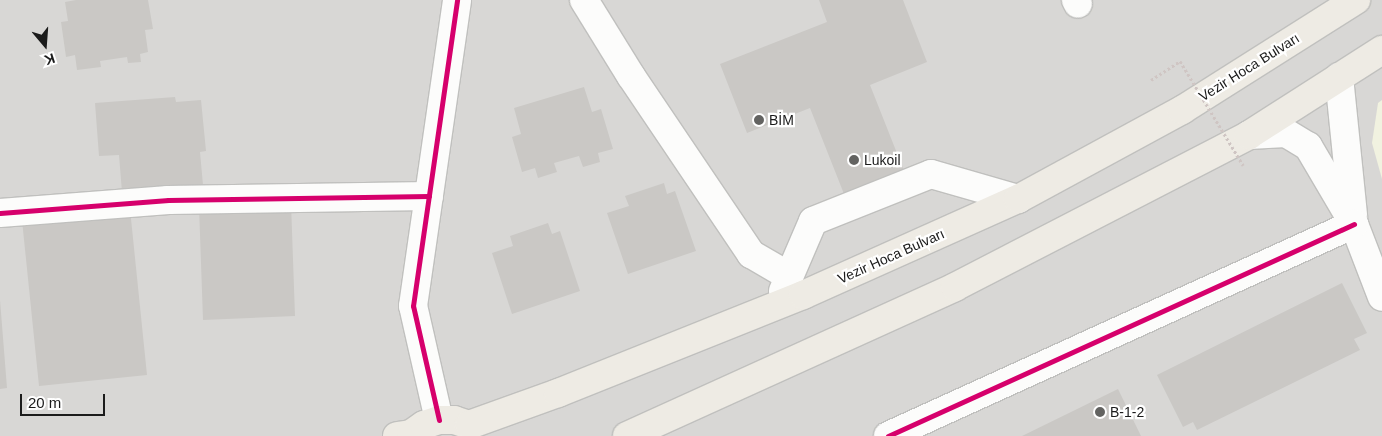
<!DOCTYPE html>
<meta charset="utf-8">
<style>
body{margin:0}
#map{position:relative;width:1382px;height:436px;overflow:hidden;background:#e9e8e4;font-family:Helvetica,sans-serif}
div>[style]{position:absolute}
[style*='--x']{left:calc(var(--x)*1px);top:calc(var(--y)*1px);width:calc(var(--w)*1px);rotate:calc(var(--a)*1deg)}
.residential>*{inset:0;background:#d8d7d5}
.education>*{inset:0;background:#f1f2e0}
.building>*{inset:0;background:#cac8c5}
.path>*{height:3px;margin-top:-1.5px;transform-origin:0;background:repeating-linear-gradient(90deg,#cfc5c3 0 2.5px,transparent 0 5px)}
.roads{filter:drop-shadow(1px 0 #c0c0be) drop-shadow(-1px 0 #c0c0be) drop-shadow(0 1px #c0c0be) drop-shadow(0 -1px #c0c0be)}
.minor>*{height:28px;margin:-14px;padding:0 14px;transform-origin:14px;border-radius:14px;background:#fcfcfb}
.major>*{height:28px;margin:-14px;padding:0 14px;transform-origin:14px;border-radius:14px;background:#eeebe4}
.path-bridge>*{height:3px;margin-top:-1.5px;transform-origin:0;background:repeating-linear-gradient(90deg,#cfc5c3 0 2.5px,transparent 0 5px)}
.cycleway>*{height:5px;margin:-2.5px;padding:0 2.5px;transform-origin:2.5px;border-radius:2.5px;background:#d6006c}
.dots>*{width:14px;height:14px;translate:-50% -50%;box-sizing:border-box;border:2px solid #fff;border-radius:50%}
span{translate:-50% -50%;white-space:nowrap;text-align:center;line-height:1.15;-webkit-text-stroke:4.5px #fff;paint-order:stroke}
.street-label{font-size:14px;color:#1b1b1b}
.poi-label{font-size:14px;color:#1b1b1b}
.left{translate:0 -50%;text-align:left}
.north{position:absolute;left:20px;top:20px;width:50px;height:50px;-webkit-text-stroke:4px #fff;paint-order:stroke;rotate:162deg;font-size:14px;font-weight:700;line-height:20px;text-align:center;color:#1b1b1b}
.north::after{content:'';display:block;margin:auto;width:18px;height:22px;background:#1b1b1b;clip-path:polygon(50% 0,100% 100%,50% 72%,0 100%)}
.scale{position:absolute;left:20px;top:394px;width:85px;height:22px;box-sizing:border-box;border:2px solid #1b1b1b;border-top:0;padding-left:6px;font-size:15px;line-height:18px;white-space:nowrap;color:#1b1b1b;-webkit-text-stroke:4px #fff;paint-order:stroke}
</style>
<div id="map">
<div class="residential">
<div style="clip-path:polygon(0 0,1382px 0,1382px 436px,0 436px)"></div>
</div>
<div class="education">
<div style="clip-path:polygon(1382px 100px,1382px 179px,1372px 143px,1378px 103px)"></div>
</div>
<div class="building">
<div style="clip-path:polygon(76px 0,148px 0,153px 29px,145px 30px,148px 52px,140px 54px,141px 62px,128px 63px,127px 57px,100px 61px,101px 67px,77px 70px,75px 55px,66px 57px,61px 22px,68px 21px,65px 2px)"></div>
<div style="clip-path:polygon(819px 0,903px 0,927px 62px,870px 85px,906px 176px,846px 199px,810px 108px,747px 133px,720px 64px,827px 22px)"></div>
<div style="clip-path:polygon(584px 87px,592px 112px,601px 109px,613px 149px,598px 153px,600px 162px,583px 167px,579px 156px,554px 163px,557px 172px,538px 178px,535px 168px,522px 172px,512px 137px,521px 134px,514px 108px)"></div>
<div style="clip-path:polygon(175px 97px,176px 102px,201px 100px,206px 151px,200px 152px,203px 185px,122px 192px,119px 155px,99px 156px,95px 103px)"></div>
<div style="clip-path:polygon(664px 183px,667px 194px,675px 191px,696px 251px,628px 274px,607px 213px,629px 206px,625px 196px)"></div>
<div style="clip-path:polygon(291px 203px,295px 316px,203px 320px,199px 206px)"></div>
<div style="clip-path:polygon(130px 209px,147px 375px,39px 386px,22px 220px)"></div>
<div style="clip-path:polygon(548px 223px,552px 234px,560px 231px,580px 291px,512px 314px,492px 253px,513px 246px,510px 236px)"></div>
<div style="clip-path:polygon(1342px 283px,1367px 333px,1354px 339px,1360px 350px,1197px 430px,1193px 422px,1183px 427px,1157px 375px)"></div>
<div style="clip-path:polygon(0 300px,7px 388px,0 389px)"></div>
<div style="clip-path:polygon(1118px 389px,1141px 436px,1022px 436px)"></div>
</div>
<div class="path">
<div style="--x:1151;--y:80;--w:35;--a:-33"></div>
</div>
<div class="roads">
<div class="minor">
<div style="--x:584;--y:0;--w:89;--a:58.3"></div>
<div style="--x:631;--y:76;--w:215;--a:56"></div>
<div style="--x:751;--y:254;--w:44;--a:30.1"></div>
<div style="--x:1076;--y:0;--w:4;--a:63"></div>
<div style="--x:1339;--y:77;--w:139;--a:84.2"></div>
<div style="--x:1249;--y:135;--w:37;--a:-3"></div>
<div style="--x:1286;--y:133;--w:26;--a:31"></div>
<div style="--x:1308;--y:146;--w:91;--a:59.5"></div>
<div style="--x:1354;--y:224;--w:78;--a:69"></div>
<div style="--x:0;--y:213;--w:169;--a:-4.4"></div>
<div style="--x:168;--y:200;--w:261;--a:-0.9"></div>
<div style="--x:783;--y:291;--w:76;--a:-66.8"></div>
<div style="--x:813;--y:221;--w:127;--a:-21.7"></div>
<div style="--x:931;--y:174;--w:91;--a:16"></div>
<div style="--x:439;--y:420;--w:117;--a:-102.8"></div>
<div style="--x:413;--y:306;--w:309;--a:-81.8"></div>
<div style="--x:888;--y:436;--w:512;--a:-24.46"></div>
</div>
<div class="major">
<div style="--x:397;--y:436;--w:14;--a:-8"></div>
<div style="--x:411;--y:434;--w:16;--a:-35"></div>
<div style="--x:424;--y:425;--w:16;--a:-18"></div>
<div style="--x:439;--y:420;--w:15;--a:0"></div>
<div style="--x:454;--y:420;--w:16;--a:18"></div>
<div style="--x:469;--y:425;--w:95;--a:-19.8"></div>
<div style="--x:558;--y:393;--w:264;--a:-21.8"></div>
<div style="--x:803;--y:295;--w:235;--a:-24.1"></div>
<div style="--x:1018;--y:199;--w:187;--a:-28.5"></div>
<div style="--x:1182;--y:110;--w:206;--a:-32.3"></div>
<div style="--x:627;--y:436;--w:360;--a:-24.4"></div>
<div style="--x:955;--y:287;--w:331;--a:-27.3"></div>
<div style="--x:1249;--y:135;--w:158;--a:-32.6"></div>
</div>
</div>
<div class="path-bridge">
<div style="--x:1180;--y:61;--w:122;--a:58.8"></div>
</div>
<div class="cycleway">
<div style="--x:0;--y:213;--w:169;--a:-4.4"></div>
<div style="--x:168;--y:200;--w:261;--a:-0.9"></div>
<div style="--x:439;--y:420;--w:117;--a:-102.8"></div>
<div style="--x:413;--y:306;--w:309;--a:-81.8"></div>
<div style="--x:888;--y:436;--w:512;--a:-24.46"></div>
</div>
<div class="dots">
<div style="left:759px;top:120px;background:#636361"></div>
<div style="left:854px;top:160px;background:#636361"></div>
<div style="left:1100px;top:412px;background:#636361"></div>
</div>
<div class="street-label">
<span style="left:1249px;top:67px;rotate:-32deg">Vezir Hoca Bulvarı</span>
<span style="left:891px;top:256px;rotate:-24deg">Vezir Hoca Bulvarı</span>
</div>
<div class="poi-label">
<span class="left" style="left:769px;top:120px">BİM</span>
<span class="left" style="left:864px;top:160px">Lukoil</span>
<span class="left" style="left:1110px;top:412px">B-1-2</span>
</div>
<div class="north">K</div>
<div class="scale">20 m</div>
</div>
